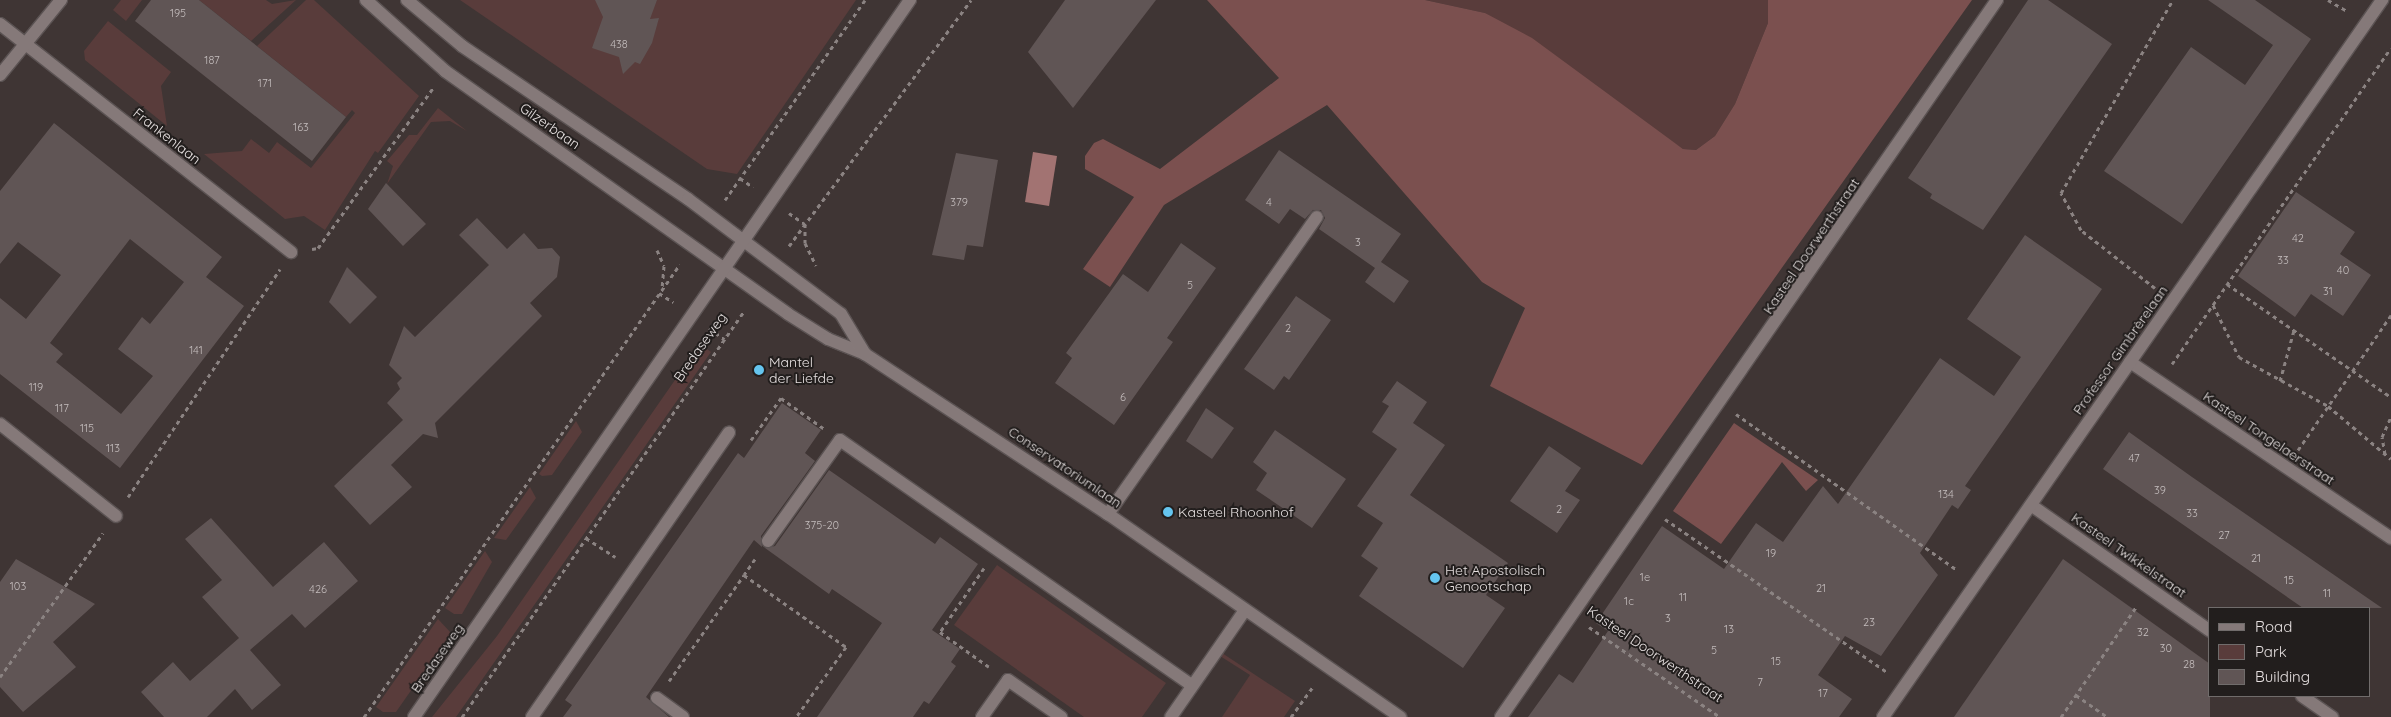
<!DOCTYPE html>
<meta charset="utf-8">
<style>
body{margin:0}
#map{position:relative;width:2391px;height:717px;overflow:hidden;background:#3f3534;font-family:Quicksand,sans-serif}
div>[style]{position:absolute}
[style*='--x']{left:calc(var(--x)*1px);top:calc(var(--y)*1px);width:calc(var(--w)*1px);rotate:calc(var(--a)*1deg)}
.green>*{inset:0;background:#593c3b}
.forest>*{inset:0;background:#7b504f}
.water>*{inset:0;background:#a27372}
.building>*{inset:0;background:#605555}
.path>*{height:3px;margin-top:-1.5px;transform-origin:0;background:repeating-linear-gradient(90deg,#8b8382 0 4px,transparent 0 8px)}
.roads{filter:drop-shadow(1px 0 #5b5353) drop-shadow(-1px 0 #5b5353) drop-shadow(0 1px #5b5353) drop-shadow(0 -1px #5b5353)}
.minor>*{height:12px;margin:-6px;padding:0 6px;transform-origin:6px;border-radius:6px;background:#857979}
.dots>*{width:14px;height:14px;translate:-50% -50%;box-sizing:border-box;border:2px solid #221e1d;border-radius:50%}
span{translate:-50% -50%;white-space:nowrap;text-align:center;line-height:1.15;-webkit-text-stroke:4px #221e1d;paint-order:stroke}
.number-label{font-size:11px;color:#c4bdbd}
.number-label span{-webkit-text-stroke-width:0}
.street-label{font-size:14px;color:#e6e0e0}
.poi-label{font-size:14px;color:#e6e0e0}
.left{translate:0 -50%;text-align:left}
.legend{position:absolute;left:2208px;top:607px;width:162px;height:90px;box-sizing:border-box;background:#221e1d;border:1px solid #706c6b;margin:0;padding:6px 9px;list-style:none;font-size:15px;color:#e6e0e0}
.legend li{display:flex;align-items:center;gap:10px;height:25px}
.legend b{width:25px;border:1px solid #706c6b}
</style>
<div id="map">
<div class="green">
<div style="clip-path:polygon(121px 0,142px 0,126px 21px,113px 10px)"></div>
<div style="clip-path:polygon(199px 0,266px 0,272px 4px,296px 0,251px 41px)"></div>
<div style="clip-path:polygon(306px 0,314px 0,419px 96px,378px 153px,375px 151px,325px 230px,304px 216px,285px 219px,204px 154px,242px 151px,251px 139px,269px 153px,277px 142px,311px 168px,355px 113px,352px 110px,346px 117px,257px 46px)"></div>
<div style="clip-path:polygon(460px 0,856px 0,737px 174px,707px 169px)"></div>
<div style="clip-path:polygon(1425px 0,1768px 0,1768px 23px,1735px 104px,1715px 136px,1696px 150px,1683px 149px,1485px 13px)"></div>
<div style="clip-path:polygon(108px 21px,171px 72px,161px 86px,167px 126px,85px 60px,84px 51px)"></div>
<div style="clip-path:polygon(438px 108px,467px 131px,450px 121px,431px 122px,387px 184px,393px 166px,387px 161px,409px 135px,417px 135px)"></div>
<div style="clip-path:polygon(700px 344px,711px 352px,456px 717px,432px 717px,497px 636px)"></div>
<div style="clip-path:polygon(576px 421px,582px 432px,552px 475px,542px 476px,539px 474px)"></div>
<div style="clip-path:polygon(530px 487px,536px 498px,506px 540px,494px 538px)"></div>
<div style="clip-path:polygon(485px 551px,492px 562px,462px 614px,454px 614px,445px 608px)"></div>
<div style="clip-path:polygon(997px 565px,1166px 683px,1142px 717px,1084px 717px,954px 625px)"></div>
<div style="clip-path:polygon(438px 619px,451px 633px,396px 712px,383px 712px,376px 707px)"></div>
<div style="clip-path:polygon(1222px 653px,1295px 701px,1284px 717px,1222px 717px,1250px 675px,1220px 656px)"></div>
</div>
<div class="forest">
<div style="clip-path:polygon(1207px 0,1425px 0,1485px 13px,1532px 38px,1683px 149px,1696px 150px,1715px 136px,1735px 104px,1768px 23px,1768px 0,1972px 0,1642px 465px,1490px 386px,1525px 308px,1482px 282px,1327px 105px,1164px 205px,1110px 287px,1083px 269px,1134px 197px,1085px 169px,1085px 156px,1094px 143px,1103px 139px,1160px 169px,1279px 78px)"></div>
<div style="clip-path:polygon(1734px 423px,1818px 480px,1806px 491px,1782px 462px,1721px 544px,1673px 511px)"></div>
</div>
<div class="water">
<div style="clip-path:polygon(1033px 152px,1057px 156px,1049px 206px,1025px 202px)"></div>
</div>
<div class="building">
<div style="clip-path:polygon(151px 0,199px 0,346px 117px,312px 161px,135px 21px)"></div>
<div style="clip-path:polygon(595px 0,657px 0,650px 19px,659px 18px,652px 43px,640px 64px,635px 62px,623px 74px,619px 57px,592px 48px,603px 17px)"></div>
<div style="clip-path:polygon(1065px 0,1156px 0,1073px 108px,1028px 52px)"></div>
<div style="clip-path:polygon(2028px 0,2048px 0,2112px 44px,1983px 230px,1930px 198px,1932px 194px,1908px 178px)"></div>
<div style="clip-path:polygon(2208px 0,2255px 0,2311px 39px,2182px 224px,2104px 171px,2191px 47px,2245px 85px,2273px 45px)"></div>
<div style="clip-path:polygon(evenodd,54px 123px,222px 257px,206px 277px,244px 306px,120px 468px,0 374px,0 298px,26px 319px,61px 275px,18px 242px,0 264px,0 191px,54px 123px,130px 239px,184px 282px,150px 324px,142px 317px,118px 349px,153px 376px,121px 414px,56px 362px,63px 354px,50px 343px,130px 239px)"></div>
<div style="clip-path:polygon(1279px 150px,1401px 234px,1381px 262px,1409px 281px,1394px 303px,1365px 282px,1375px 268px,1319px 229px,1325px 218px,1321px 210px,1313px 210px,1305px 219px,1290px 209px,1279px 224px,1245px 200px)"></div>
<div style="clip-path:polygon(956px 153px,998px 160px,983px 247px,967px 245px,964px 260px,932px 255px)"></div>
<div style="clip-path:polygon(386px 183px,426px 224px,403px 246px,368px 209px)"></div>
<div style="clip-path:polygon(2296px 192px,2355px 232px,2340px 254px,2371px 275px,2343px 316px,2311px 294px,2295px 317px,2238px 276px)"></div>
<div style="clip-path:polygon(477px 218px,507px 249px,524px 233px,538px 249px,552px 248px,560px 257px,557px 277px,530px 303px,542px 316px,435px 423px,438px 438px,423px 434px,391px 465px,412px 487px,370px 525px,334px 486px,403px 420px,387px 403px,400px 389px,397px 383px,402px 378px,389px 365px,404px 326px,415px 337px,489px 265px,459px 235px)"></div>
<div style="clip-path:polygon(2025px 235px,2102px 289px,1965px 486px,1971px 490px,1958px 509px,1952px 505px,1920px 553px,1938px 575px,1881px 656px,1845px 636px,1818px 675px,1852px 699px,1839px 717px,1528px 717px,1559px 674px,1573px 683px,1608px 631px,1596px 623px,1662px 526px,1724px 569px,1756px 523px,1783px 542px,1823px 486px,1838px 504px,1940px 358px,1994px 396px,2021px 357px,1967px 319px)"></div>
<div style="clip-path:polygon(1181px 243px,1216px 268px,1167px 338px,1173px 342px,1114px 425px,1055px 383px,1072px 358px,1066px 353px,1123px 274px,1148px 292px)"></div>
<div style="clip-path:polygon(347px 267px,377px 297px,350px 324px,329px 302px)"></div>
<div style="clip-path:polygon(1296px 296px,1331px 320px,1289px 380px,1284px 376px,1274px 390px,1244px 369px)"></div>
<div style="clip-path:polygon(1397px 381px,1427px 402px,1413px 423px,1445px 445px,1410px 495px,1508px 563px,1486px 595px,1505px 608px,1463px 668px,1359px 596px,1378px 568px,1361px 556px,1383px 523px,1357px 506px,1397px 449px,1372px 432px,1389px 406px,1382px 402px)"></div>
<div style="clip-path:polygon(782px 403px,821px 430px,805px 453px,815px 461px,761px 536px,762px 547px,754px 540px,646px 697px,669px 717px,563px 717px,572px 705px,565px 700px,738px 453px,744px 458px)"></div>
<div style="clip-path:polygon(1206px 408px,1234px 428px,1212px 459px,1186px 441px)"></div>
<div style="clip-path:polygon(1275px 430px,1346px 479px,1312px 528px,1256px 490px,1267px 473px,1253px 462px)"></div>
<div style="clip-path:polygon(2129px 432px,2192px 477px,2382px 608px,2303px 608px,2103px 469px)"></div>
<div style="clip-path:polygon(1549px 446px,1581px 468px,1565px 491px,1580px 500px,1557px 533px,1510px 501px)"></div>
<div style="clip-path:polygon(829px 470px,935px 544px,940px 537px,978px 564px,932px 630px,960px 649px,951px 662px,956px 666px,929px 704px,924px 701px,913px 717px,817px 717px,882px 623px,832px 589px,829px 594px,765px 548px,775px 546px)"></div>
<div style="clip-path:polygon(211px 518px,273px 587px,324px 542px,358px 581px,305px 628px,292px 614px,250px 650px,281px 685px,252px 710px,235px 689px,207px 717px,164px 717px,141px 692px,173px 662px,190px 681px,239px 638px,202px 597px,222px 580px,185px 539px)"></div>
<div style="clip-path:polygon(16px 559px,95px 604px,53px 642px,76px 667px,23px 712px,0 687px,0 582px)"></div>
<div style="clip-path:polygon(2063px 559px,2210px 664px,2210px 717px,1954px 717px)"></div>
</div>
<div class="path">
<div style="--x:2328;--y:0;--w:22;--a:30"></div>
<div style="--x:740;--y:178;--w:16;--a:35"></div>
<div style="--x:725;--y:200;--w:244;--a:-55"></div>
<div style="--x:789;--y:213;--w:19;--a:35"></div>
<div style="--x:805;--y:224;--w:19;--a:90"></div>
<div style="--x:805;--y:243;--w:25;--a:64"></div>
<div style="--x:789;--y:246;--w:306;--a:-53.5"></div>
<div style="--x:312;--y:249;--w:6;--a:-9"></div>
<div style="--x:318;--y:248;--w:197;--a:-54.3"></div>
<div style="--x:657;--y:250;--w:17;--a:66"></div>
<div style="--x:664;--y:266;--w:21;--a:95"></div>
<div style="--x:2227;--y:284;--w:199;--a:34.6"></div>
<div style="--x:2155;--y:288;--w:94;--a:-141.9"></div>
<div style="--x:2081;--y:230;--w:42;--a:-118.4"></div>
<div style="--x:2061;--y:193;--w:223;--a:-59.9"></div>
<div style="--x:659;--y:293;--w:17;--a:33"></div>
<div style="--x:2213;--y:305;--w:58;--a:63.4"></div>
<div style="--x:2239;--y:357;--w:102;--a:28.8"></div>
<div style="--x:2328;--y:406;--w:82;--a:40.1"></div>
<div style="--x:709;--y:328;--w:19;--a:36"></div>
<div style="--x:2172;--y:364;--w:384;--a:-55.3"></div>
<div style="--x:2280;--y:381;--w:53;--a:-74.6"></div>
<div style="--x:1736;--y:414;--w:271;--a:35.2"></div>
<div style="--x:751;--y:440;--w:52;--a:-54.5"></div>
<div style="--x:781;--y:398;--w:52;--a:35.5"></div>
<div style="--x:2298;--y:450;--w:164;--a:-55.4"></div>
<div style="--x:2385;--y:454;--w:17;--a:-100"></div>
<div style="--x:2382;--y:437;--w:22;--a:-66"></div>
<div style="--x:128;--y:497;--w:274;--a:-56.3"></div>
<div style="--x:1665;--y:519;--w:270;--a:34.6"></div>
<div style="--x:586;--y:538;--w:35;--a:33"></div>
<div style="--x:755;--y:559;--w:19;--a:125"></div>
<div style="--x:744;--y:575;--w:125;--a:35.2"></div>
<div style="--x:846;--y:647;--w:86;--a:125.5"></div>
<div style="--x:984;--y:568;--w:78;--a:124.5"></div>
<div style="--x:940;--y:632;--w:60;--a:35.5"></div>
<div style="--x:1589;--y:627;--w:159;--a:34.5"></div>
<div style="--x:0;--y:677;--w:177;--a:-54.4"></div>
<div style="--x:669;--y:681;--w:130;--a:-54.7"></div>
<div style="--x:2076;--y:695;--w:39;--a:35"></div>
<div style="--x:364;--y:717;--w:552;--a:-55.1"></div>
<div style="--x:462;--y:717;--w:494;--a:-55.2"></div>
<div style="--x:1291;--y:717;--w:39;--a:-54"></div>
<div style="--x:2061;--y:717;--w:133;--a:-55.7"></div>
</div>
<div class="roads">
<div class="minor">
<div style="--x:366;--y:0;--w:106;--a:41.9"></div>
<div style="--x:445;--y:71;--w:420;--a:35.3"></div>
<div style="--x:788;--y:314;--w:47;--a:32"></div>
<div style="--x:828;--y:339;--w:40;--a:22"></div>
<div style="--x:865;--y:354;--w:291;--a:33.4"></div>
<div style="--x:1108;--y:514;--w:356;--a:34.8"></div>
<div style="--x:407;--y:0;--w:72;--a:39.9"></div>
<div style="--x:462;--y:46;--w:273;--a:34.1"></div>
<div style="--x:688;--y:199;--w:191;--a:36.9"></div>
<div style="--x:841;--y:314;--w:47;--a:59"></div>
<div style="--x:0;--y:24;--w:370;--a:38.1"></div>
<div style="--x:0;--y:75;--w:97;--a:-50.9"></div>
<div style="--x:2130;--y:362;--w:315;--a:34"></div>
<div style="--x:0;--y:424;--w:148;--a:38.4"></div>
<div style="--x:2031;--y:505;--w:219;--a:35.1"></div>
<div style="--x:1108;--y:514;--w:363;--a:-54.9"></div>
<div style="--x:768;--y:541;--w:124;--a:-54.5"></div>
<div style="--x:840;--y:440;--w:429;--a:34.9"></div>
<div style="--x:2302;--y:696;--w:37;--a:35"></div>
<div style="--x:657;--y:698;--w:32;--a:36"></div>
<div style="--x:414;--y:717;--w:872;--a:-55.33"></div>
<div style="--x:532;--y:717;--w:346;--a:-55.3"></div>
<div style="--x:982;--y:717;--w:45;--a:-54.9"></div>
<div style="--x:1008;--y:680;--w:65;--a:34.9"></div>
<div style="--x:1171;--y:717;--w:130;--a:-55.3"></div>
<div style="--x:1501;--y:717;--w:872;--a:-55.33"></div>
<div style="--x:1883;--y:717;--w:874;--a:-55.16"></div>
</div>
</div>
<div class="dots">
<div style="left:759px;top:370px;background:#65c5ef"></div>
<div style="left:1168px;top:512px;background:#65c5ef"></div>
<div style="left:1435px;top:578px;background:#65c5ef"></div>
</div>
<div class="number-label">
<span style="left:178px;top:13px">195</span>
<span style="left:619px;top:44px">438</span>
<span style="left:212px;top:60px">187</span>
<span style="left:265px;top:83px">171</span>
<span style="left:301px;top:127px">163</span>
<span style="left:959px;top:202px">379</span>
<span style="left:1269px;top:202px">4</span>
<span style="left:2298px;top:238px">42</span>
<span style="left:1358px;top:242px">3</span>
<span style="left:2283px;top:260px">33</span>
<span style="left:2343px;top:270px">40</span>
<span style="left:1190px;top:285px">5</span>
<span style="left:2328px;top:291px">31</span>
<span style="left:1288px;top:328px">2</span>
<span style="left:196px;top:350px">141</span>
<span style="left:36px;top:387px">119</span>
<span style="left:1123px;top:397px">6</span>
<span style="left:62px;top:408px">117</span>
<span style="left:87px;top:428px">115</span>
<span style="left:113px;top:448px">113</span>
<span style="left:2134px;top:458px">47</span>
<span style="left:2160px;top:490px">39</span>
<span style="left:1946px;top:494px">134</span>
<span style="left:1559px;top:509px">2</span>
<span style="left:2192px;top:513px">33</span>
<span style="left:822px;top:525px">375-20</span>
<span style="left:2224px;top:535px">27</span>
<span style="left:1771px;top:553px">19</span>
<span style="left:2256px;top:558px">21</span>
<span style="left:1645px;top:577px">1e</span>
<span style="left:2289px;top:580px">15</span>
<span style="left:18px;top:586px">103</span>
<span style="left:1821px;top:588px">21</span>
<span style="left:318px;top:589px">426</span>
<span style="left:2327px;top:593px">11</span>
<span style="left:1683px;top:597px">11</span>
<span style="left:1629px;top:601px">1c</span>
<span style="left:1668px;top:618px">3</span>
<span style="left:1869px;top:622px">23</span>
<span style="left:1729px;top:629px">13</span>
<span style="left:2143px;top:632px">32</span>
<span style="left:2166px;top:648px">30</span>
<span style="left:1714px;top:650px">5</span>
<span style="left:1776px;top:661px">15</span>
<span style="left:2189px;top:664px">28</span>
<span style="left:1760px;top:682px">7</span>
<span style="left:1823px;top:693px">17</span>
</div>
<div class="street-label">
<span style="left:550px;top:126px;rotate:35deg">Gilzerbaan</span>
<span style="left:167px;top:136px;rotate:38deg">Frankenlaan</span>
<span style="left:1811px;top:246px;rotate:-56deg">Kasteel Doorwerthstraat</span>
<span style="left:700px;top:347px;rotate:-55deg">Bredaseweg</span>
<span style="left:2120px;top:350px;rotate:-55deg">Professor Gimbrèrelaan</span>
<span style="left:2269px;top:438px;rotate:34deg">Kasteel Tongelaerstraat</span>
<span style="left:1065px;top:467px;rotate:34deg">Conservatoriumlaan</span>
<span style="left:2129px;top:555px;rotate:35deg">Kasteel Twikkelstraat</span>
<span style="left:1655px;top:654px;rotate:34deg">Kasteel Doorwerthstraat</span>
<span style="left:437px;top:658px;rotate:-55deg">Bredaseweg</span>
</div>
<div class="poi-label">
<span class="left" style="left:769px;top:370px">Mantel<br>der Liefde</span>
<span class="left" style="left:1178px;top:512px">Kasteel Rhoonhof</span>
<span class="left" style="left:1445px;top:578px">Het Apostolisch<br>Genootschap</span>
</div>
<ul class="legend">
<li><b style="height:6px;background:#857979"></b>Road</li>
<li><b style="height:14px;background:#593c3b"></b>Park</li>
<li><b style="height:14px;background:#605555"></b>Building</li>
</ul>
</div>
